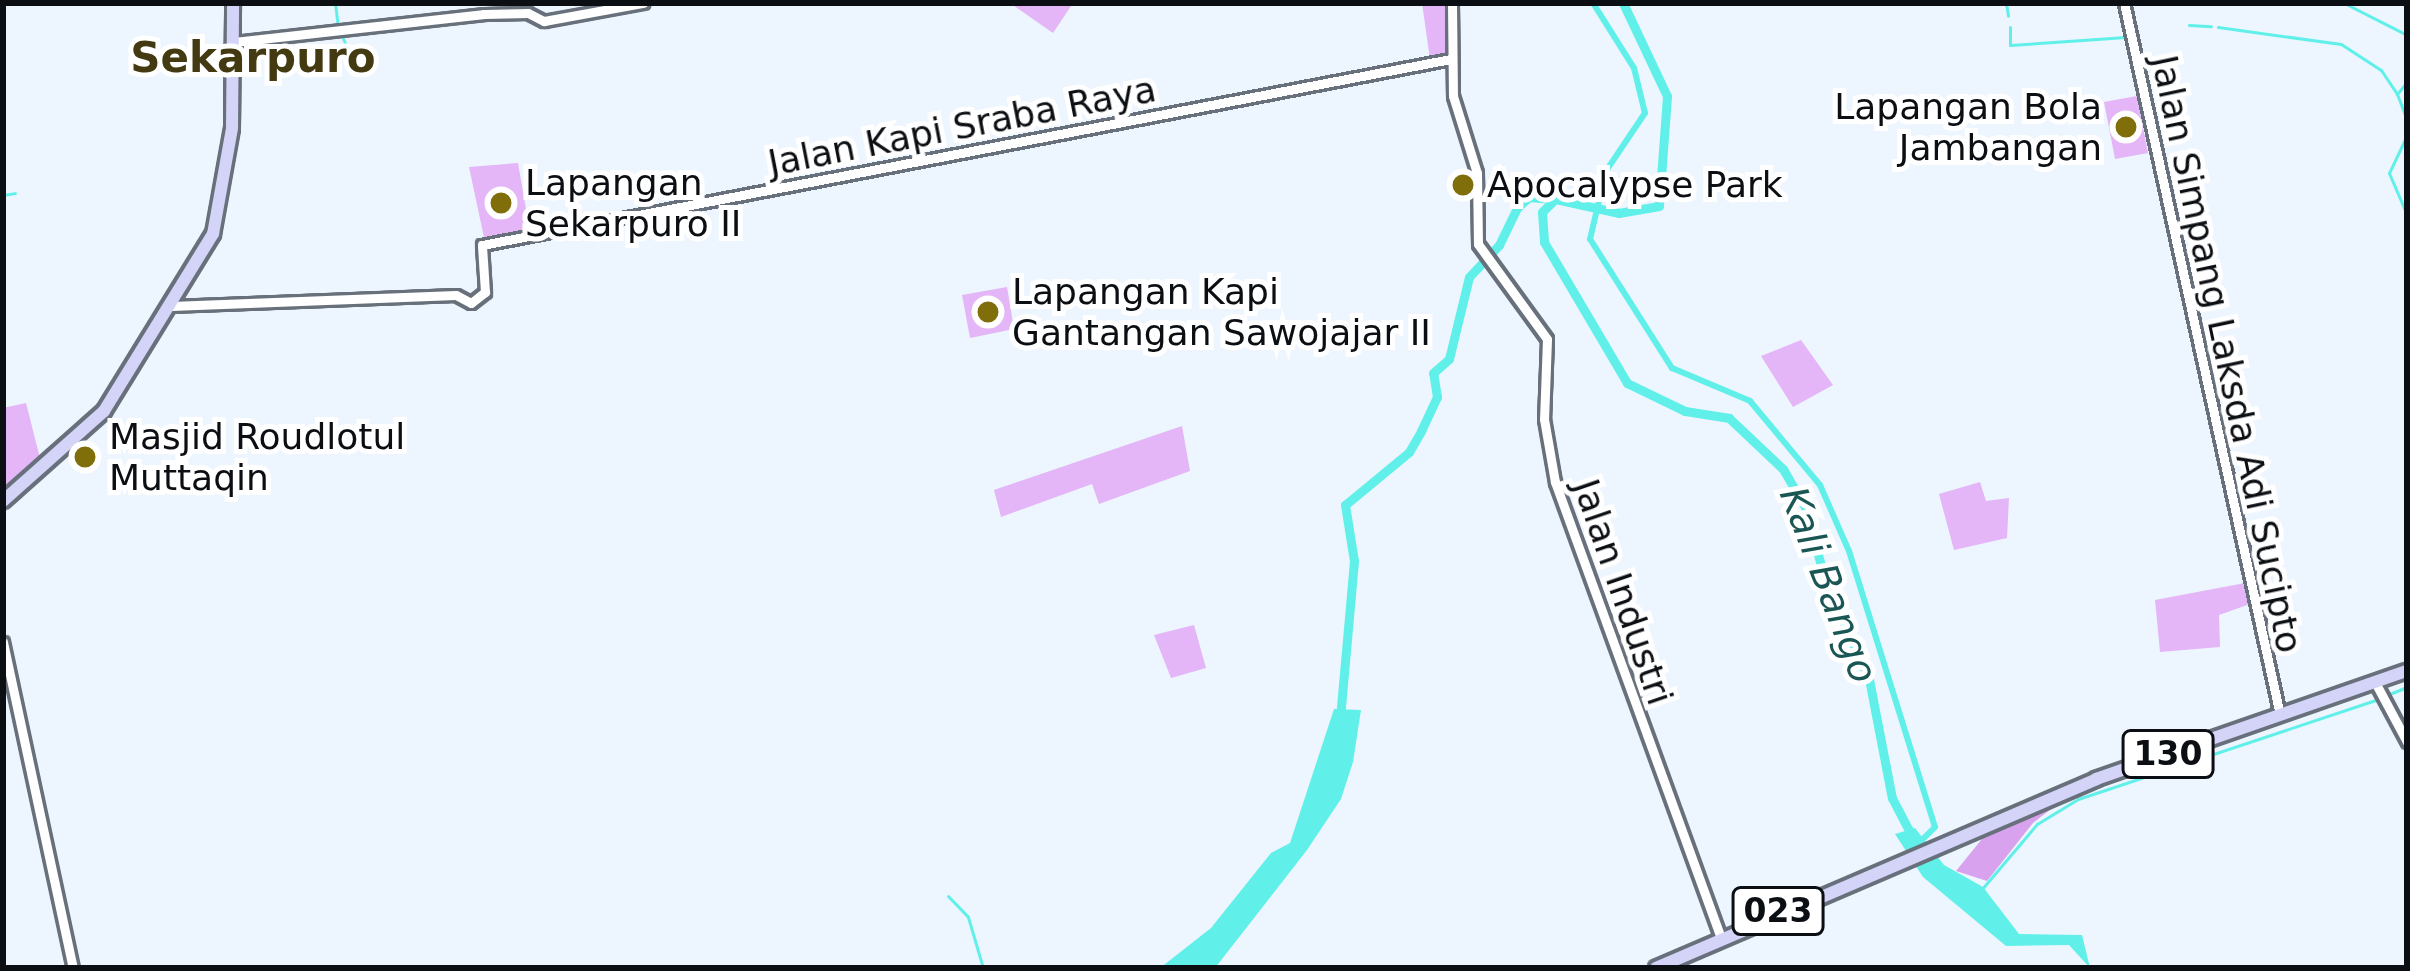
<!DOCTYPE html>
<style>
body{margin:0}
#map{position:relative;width:2410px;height:971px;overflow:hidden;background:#edf5ff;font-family:"DejaVu Sans",sans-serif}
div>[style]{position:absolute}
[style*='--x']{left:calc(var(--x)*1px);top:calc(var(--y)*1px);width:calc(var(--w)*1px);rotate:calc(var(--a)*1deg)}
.green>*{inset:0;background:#e4b5f7}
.forest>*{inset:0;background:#d9a2ef}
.water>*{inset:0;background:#60f0e9}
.stream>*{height:3px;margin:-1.5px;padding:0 1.5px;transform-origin:1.5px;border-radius:1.5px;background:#60f0e9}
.canal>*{height:6px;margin:-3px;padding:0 3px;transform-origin:3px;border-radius:3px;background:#60f0e9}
.river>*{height:9px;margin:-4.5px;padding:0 4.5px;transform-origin:4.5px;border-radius:4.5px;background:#60f0e9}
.roads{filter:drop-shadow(3px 0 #67707b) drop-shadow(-3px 0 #67707b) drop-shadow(0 3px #67707b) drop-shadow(0 -3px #67707b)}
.secondary>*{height:9px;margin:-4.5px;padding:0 4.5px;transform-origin:4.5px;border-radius:4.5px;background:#fff}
.primary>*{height:12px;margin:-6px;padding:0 6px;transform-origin:6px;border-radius:6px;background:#d4d3f8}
.dots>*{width:33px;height:33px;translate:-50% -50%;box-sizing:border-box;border:6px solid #fff;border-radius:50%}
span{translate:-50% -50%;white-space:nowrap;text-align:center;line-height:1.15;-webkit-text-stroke:10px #fff;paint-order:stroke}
.shield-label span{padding:3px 9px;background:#fff;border:3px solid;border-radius:9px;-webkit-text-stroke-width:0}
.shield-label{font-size:33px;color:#0b0e12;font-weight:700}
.poi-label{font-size:36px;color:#0b0e12}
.right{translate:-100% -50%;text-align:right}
.left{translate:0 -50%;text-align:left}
.street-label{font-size:36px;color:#0b0e12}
.water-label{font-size:39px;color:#1a5754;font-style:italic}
.quarter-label{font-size:42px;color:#433a11;font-weight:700}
.frame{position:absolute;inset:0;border:6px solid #0b0e12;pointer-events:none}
</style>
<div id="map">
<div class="green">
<div style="clip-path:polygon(1010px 3px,1073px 3px,1053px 33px)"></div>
<div style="clip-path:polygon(1422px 3px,1448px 3px,1448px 53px,1430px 59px)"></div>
<div style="clip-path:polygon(2137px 96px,2148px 153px,2115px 159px,2104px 102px)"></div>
<div style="clip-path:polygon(518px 163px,531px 238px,485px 242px,469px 167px)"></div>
<div style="clip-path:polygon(1007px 287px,1014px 329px,970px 338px,962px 295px)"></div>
<div style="clip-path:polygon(1801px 340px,1833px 385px,1793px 407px,1761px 356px)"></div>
<div style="clip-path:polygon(26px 403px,42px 466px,3px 495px,3px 408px)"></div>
<div style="clip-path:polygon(1182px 426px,1190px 471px,1099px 504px,1092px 484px,1001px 517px,994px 490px)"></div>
<div style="clip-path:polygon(1980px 482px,1986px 501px,2009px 498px,2007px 538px,1954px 550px,1939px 494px)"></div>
<div style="clip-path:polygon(2245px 583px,2250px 604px,2219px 615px,2220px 647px,2160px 652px,2155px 600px)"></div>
<div style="clip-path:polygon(1194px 625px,1206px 668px,1171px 678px,1154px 635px)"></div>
</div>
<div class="forest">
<div style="clip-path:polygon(2069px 795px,2033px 823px,1987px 881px,1956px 871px,1990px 829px)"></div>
</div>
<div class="water">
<div style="clip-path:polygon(1334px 709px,1361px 710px,1353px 762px,1341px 799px,1307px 850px,1215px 968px,1160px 968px,1211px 928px,1271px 853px,1290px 843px)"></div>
<div style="clip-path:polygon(1915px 828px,1944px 865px,1983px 887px,2019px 934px,2082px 935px,2090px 968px,2069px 945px,2006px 946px,1923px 877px,1895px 834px)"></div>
</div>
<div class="stream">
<div style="--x:335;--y:3;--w:24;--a:83"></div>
<div style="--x:2006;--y:3;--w:13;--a:81"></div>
<div style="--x:2344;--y:3;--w:71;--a:26.9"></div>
<div style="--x:2189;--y:25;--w:22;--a:3"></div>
<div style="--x:2010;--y:27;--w:18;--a:90"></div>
<div style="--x:2010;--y:45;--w:116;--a:-3.9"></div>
<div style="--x:2218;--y:27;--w:124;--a:7.9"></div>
<div style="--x:2341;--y:44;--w:48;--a:33"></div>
<div style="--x:2381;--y:70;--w:29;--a:56"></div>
<div style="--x:342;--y:36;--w:23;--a:67"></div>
<div style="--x:2407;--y:82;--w:16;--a:130"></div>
<div style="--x:2397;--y:94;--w:28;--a:69"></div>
<div style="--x:2407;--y:135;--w:42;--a:115.3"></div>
<div style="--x:2389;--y:173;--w:46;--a:66.8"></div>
<div style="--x:3;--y:195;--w:12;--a:-9"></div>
<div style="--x:2387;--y:695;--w:22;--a:-22"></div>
<div style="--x:1981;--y:890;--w:87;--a:-49.7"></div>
<div style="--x:2037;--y:824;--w:48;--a:-31.4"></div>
<div style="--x:2078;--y:799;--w:316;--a:-18.4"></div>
<div style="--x:948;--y:896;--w:29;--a:46"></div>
<div style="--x:968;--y:917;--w:53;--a:73.6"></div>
<div style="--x:1141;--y:968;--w:22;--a:-5"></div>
</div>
<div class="canal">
<div style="--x:1593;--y:3;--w:77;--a:57.8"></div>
<div style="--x:1634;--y:68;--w:46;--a:76.3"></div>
<div style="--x:1645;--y:113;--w:70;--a:123.9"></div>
<div style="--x:1606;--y:171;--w:70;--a:103.2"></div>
<div style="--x:1590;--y:239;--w:153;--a:57.6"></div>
<div style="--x:1672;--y:368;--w:85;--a:22.9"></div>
<div style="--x:1750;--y:401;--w:109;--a:50.2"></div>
<div style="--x:1820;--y:485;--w:72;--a:66.3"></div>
<div style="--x:1849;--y:551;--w:289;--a:72.7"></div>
<div style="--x:1935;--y:827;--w:20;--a:135"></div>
</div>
<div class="river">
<div style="--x:1623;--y:3;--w:103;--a:64.7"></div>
<div style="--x:1667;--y:96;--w:110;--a:94.2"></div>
<div style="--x:1659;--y:206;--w:41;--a:170.1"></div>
<div style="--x:1619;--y:213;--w:66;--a:-167.7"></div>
<div style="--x:1555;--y:199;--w:18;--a:135"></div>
<div style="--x:1542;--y:212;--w:30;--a:86"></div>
<div style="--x:1544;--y:242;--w:164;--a:59.5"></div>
<div style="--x:1627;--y:383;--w:64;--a:25.8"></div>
<div style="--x:1685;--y:411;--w:45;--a:9"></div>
<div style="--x:1729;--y:418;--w:74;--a:43.4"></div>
<div style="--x:1783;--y:469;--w:44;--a:59.9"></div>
<div style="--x:1805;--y:507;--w:80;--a:74.7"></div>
<div style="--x:1826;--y:584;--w:104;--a:65.6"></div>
<div style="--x:1869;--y:679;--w:121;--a:79.1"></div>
<div style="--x:1892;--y:798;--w:47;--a:62.4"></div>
<div style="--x:1340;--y:718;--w:158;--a:-84.9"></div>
<div style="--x:1354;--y:561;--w:57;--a:-99.1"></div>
<div style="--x:1345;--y:505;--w:83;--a:-39.6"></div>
<div style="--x:1409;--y:452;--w:24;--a:-60"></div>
<div style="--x:1421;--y:431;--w:38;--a:-65"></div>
<div style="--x:1437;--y:397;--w:24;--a:-99"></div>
<div style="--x:1433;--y:373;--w:21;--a:-41"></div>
<div style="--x:1449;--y:359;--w:84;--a:-76.3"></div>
<div style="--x:1469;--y:277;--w:44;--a:-46.8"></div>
<div style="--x:1499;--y:245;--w:41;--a:-64.1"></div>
<div style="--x:1517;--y:208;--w:16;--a:-43"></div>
<div style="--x:1529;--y:197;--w:25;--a:5"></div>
</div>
<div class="roads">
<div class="secondary">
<div style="--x:1452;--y:3;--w:93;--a:89.4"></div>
<div style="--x:1453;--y:96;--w:81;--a:72.7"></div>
<div style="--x:1477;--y:173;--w:71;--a:89.2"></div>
<div style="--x:1478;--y:244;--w:117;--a:54"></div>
<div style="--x:1547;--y:339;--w:80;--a:92.1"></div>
<div style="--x:1544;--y:419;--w:64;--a:80.1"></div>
<div style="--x:1555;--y:482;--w:483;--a:70"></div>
<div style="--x:2124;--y:3;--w:729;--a:77.64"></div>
<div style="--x:234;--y:42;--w:252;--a:-6.4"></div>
<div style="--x:484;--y:14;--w:44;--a:-1.3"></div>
<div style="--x:528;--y:13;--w:18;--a:27"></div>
<div style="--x:544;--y:21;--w:101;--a:-10.3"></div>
<div style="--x:171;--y:306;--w:285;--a:-2.2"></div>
<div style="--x:456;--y:295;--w:17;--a:28"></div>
<div style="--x:471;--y:303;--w:18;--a:-38"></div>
<div style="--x:485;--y:292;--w:47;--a:-93.7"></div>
<div style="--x:482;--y:245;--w:987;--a:-10.87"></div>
<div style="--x:3;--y:642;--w:333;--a:77.9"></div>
<div style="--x:2375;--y:682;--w:68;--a:61.9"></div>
</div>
<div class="primary">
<div style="--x:3;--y:501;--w:135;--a:-41.7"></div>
<div style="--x:104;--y:411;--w:208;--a:-58.4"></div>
<div style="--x:213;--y:234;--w:108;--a:-79.8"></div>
<div style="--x:232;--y:128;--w:125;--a:-89.5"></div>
<div style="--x:1656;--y:968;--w:479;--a:-23.2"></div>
<div style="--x:2096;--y:779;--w:329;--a:-19.2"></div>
</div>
</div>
<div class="dots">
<div style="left:2126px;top:127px;background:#806e0b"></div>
<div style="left:1463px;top:185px;background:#806e0b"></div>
<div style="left:501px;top:203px;background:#806e0b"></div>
<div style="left:988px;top:312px;background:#806e0b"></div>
<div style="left:85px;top:457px;background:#806e0b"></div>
</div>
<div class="shield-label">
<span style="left:2168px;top:754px">130</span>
<span style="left:1778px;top:911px">023</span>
</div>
<div class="poi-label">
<span class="right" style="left:2102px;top:127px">Lapangan Bola<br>Jambangan</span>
<span class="left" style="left:525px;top:203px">Lapangan<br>Sekarpuro II</span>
<span class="left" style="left:1487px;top:185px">Apocalypse Park</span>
<span class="left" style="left:1012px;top:312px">Lapangan Kapi<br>Gantangan Sawojajar II</span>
<span class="left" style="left:109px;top:457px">Masjid Roudlotul<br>Muttaqin</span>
</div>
<div class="street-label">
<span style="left:962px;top:126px;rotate:-11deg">Jalan Kapi Sraba Raya</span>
<span style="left:2227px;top:354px;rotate:78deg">Jalan Simpang Laksda Adi Sucipto</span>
<span style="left:1623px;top:592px;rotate:71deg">Jalan Industri</span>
</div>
<div class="water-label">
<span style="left:1828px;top:585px;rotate:69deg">Kali Bango</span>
</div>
<div class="quarter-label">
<span style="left:253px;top:58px">Sekarpuro</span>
</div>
<div class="frame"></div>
</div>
